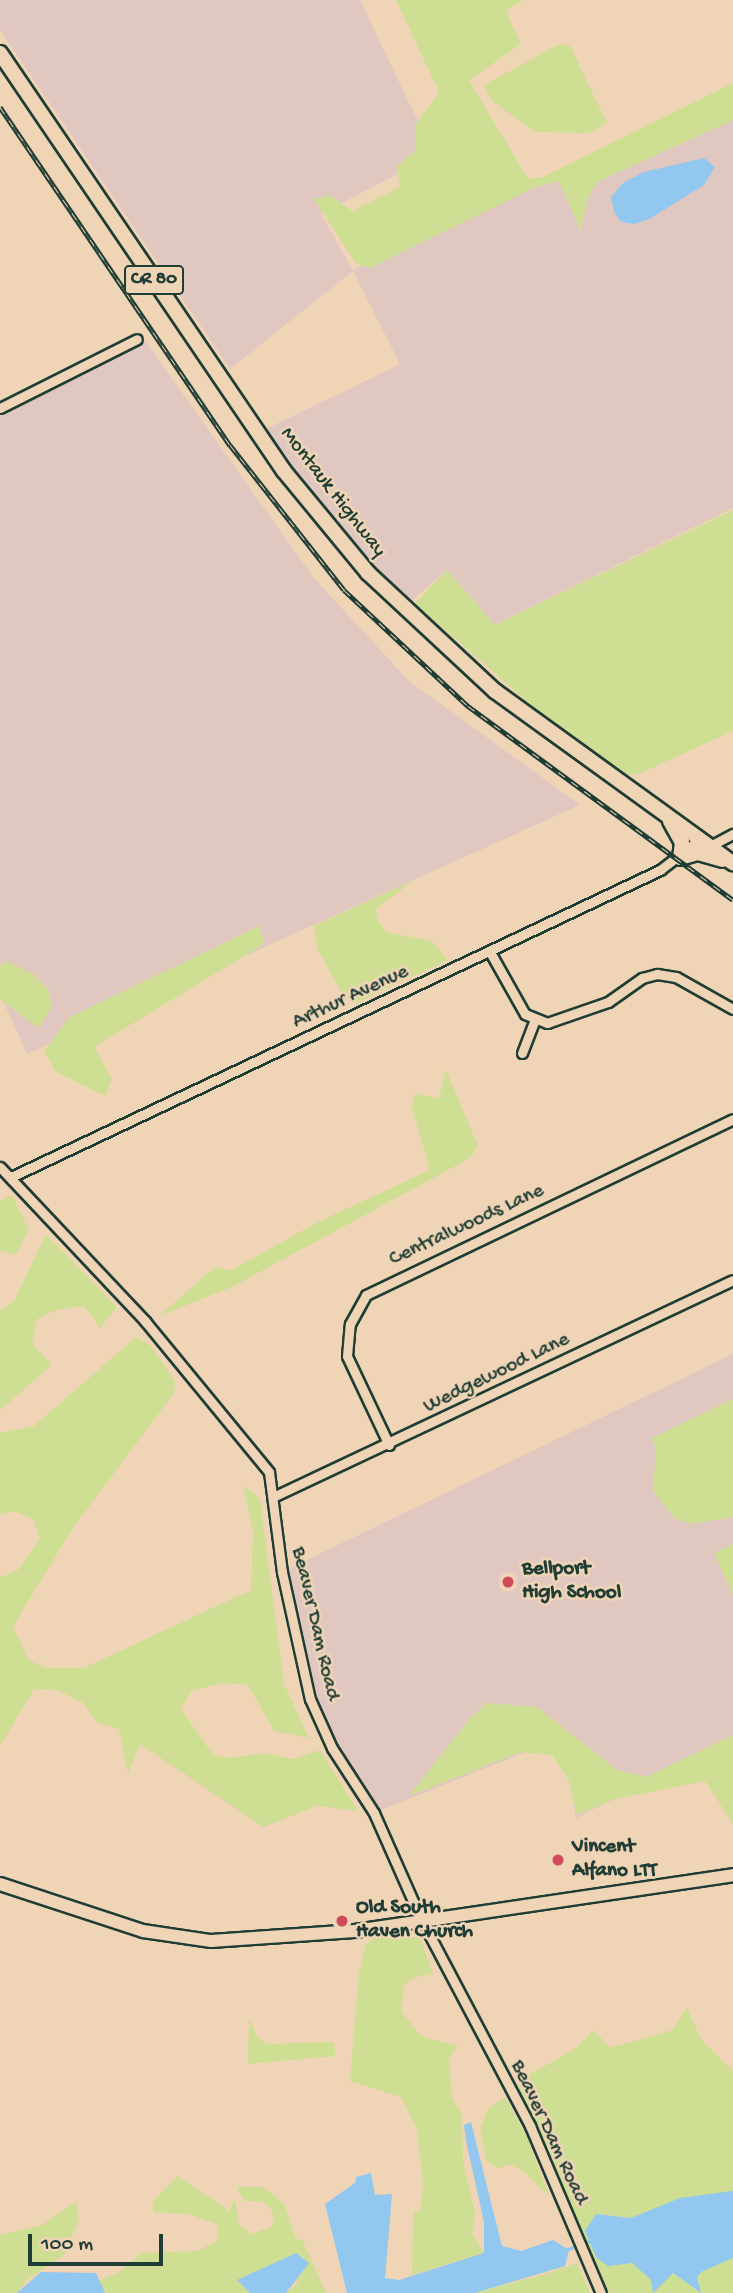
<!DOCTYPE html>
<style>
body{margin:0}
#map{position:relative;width:733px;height:2293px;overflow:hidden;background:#efd4b6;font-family:"Gochi Hand",sans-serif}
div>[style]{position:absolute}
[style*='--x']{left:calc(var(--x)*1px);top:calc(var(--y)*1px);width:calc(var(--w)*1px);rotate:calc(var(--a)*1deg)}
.built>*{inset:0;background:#e0c8c1}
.green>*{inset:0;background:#cedf93}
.water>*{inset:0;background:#92c7f0}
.stream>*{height:2.5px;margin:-1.25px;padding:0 1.25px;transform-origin:1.25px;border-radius:1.25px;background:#92c7f0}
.roads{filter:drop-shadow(2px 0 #1f3d34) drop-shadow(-2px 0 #1f3d34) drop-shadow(0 2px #1f3d34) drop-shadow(0 -2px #1f3d34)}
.street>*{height:9px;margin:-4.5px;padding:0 4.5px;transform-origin:4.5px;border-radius:4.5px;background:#efd4b6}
.secondary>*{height:12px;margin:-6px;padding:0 6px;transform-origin:6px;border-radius:6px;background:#efd4b6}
.primary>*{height:14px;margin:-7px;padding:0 7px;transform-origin:7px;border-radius:7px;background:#efd4b6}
.rail>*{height:5px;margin-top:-2.5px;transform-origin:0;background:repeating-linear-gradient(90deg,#efd4b6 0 8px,#1f3d34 0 16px);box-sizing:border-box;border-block:2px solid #1f3d34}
.dots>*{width:19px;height:19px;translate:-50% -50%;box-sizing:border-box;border:4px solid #efd4b6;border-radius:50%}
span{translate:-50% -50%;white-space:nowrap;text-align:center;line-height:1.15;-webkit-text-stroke:5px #efd4b6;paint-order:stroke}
.shield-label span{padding:2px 5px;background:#efd4b6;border:2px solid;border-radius:5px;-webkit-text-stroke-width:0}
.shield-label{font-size:19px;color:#1f3d34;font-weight:700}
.street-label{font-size:21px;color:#1f3d34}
.poi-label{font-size:21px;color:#1f3d34;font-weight:700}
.left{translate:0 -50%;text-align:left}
.scale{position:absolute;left:28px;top:2234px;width:135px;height:32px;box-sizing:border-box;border:4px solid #1f3d34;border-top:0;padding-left:9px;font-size:21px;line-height:24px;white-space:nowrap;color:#1f3d34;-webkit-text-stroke:5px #efd4b6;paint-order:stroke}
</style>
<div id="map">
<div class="built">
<div style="clip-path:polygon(0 0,360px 0,434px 155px,321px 214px,353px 270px,733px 97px,733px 508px,495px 625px,447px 570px,402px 609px,258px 433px,400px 364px,353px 271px,230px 369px,0 30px)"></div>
<div style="clip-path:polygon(146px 342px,313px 577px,409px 681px,580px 805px,27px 1054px,0 994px,0 417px)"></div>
<div style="clip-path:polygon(733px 1354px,733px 1739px,576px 1818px,563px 1737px,374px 1813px,332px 1748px,308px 1693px,282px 1572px)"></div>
</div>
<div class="green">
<div style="clip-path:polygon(396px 0,523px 0,506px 11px,521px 44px,469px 80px,528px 179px,543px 177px,733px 83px,733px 120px,597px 182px,587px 199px,581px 231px,559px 181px,533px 188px,370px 268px,356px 263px,314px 199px,329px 195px,352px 211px,400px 187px,397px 166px,416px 150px,416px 124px,439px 92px)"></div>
<div style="clip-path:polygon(560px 44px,570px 46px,607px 123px,588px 133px,535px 132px,491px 100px,484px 85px)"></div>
<div style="clip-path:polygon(733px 510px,733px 731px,636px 775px,624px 773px,534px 708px,415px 603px,447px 570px,495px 625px)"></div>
<div style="clip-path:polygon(414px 880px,375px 910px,378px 920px,386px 932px,432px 941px,448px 960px,354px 1004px,343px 995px,317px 948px,314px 926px)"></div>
<div style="clip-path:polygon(259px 926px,264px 944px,94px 1047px,112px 1079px,105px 1096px,55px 1071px,44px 1051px,70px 1017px)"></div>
<div style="clip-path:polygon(8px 962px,33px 974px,49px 991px,52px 1007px,38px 1028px,0 999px,0 965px)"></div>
<div style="clip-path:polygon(446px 1070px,478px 1146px,470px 1158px,232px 1287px,159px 1316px,214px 1268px,232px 1270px,316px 1223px,430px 1170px,412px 1108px,414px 1094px,439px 1098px)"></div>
<div style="clip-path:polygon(12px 1195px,29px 1230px,15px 1255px,0 1251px,0 1201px)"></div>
<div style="clip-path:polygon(46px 1234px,117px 1307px,100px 1328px,84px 1306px,56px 1310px,37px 1319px,32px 1343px,52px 1365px,0 1410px,0 1311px,14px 1301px)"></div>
<div style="clip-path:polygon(136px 1337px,150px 1345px,175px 1381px,174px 1393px,73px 1528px,13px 1626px,28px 1660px,46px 1668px,84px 1668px,251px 1590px,253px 1531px,243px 1485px,260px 1499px,284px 1684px,309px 1738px,274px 1731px,248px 1685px,224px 1683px,192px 1690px,181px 1709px,213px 1755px,228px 1758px,265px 1753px,293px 1759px,320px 1750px,358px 1811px,316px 1806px,264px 1827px,140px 1744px,128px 1773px,119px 1729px,98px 1723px,83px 1703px,57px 1690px,34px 1689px,0 1746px,0 1578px,19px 1569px,40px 1538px,33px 1519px,13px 1511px,0 1514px,0 1433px,34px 1426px)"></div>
<div style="clip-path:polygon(733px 1399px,733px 1517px,692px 1524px,674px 1518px,653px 1491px,656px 1450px,652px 1438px)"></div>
<div style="clip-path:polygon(733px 1544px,733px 1595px,714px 1553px)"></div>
<div style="clip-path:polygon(487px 1703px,537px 1707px,617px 1770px,646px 1777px,733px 1735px,733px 1824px,705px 1781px,615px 1799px,577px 1815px,569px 1781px,552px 1755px,521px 1752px,409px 1796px,471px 1717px)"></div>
<div style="clip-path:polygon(374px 1937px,420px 1937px,433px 1974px,412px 1978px,404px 1985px,401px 2011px,421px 2036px,458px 2046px,449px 2058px,452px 2099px,462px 2113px,463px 2161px,475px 2213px,472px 2233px,484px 2253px,412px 2275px,413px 2212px,420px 2211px,423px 2185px,417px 2129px,401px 2097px,350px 2081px,359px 1973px,365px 1946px)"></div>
<div style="clip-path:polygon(687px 2008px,701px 2039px,733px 2071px,733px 2293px,609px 2293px,517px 2082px,576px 2048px,593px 2030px,611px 2048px,672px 2030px)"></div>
<div style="clip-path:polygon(249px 2018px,257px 2036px,267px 2044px,334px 2042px,335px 2056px,248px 2064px)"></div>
<div style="clip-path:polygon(505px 2097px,527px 2137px,549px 2196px,523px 2171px,509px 2164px,498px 2169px,486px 2160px,480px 2129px,488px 2109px)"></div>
<div style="clip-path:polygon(177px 2176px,229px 2211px,235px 2199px,239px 2225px,252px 2234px,274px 2226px,272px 2211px,264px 2202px,244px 2201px,236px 2187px,263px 2187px,275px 2196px,285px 2206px,296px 2239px,302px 2240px,326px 2293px,286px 2293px,300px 2281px,238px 2280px,250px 2293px,105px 2293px,99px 2280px,118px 2273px,142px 2253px,198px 2251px,218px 2240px,217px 2225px,189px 2214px,154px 2212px,152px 2202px)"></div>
<div style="clip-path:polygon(76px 2202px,79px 2219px,64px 2255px,27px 2280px,17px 2293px,0 2293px,0 2235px,42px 2225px)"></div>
<div style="clip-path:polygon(577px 2263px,590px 2293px,475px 2293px,545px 2274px)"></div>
</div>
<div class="water">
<div style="clip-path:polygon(704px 158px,715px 167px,704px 185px,651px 218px,635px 224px,621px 222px,614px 212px,611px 197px,623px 183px,644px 172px)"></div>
<div style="clip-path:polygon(471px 2122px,502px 2246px,521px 2251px,553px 2240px,569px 2250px,565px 2266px,475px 2293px,347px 2293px,325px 2204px,355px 2183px,356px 2177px,371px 2173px,375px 2195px,392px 2194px,385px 2278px,399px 2280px,484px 2253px,484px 2222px,466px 2141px,464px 2125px)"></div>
<div style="clip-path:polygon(733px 2191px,733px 2258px,701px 2272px,697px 2277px,701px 2293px,673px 2273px,653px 2293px,651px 2280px,632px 2263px,608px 2266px,596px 2257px,585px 2231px,596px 2214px,631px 2218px,680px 2198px)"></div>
<div style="clip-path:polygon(296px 2253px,309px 2263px,286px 2293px,250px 2293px,237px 2280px)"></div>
<div style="clip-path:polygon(41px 2272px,96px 2273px,105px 2293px,17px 2293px)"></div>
</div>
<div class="stream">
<div style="--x:565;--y:2250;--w:29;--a:-20"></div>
</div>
<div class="roads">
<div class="street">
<div style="--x:0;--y:408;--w:153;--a:-26.7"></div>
<div style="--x:710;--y:846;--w:26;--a:-28"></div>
<div style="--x:490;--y:952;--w:71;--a:60.6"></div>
<div style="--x:525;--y:1014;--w:24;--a:22"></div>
<div style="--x:547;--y:1023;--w:65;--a:-19"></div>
<div style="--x:608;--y:1002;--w:42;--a:-35.2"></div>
<div style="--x:642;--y:978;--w:16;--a:-15"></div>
<div style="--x:657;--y:974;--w:19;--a:9"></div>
<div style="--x:676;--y:977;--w:65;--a:29.3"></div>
<div style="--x:522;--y:1053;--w:36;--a:-69"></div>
<div style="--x:0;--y:1167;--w:212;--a:46.7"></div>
<div style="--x:145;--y:1321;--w:195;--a:50.6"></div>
<div style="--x:269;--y:1472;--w:101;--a:82.6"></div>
<div style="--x:282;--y:1572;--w:130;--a:77.6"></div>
<div style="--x:310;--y:1699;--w:54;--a:65.8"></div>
<div style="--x:332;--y:1748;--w:77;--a:57.1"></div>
<div style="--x:374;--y:1813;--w:116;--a:66.1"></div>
<div style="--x:421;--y:1919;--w:234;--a:62.2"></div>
<div style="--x:530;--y:2126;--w:181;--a:67"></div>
<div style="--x:11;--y:1177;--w:718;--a:-25.32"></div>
<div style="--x:660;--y:870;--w:51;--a:-37.8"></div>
<div style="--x:389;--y:1445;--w:98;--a:-115.3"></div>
<div style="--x:347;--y:1356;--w:32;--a:-85"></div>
<div style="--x:350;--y:1324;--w:33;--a:-61"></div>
<div style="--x:366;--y:1295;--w:407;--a:-25.6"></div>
<div style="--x:275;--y:1496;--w:506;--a:-25.25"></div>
</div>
<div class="secondary">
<div style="--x:0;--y:1884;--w:151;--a:18.2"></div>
<div style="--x:143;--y:1931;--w:69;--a:8.4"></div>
<div style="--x:211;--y:1941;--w:144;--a:-4"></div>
<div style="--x:355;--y:1931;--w:382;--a:-8.4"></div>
</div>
<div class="primary">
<div style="--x:0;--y:53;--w:505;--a:55.81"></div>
<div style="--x:284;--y:471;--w:132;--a:50.5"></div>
<div style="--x:368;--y:573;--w:173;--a:42.9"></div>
<div style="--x:495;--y:691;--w:294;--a:35.9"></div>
<div style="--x:670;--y:821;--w:25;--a:61"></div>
<div style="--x:682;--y:843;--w:15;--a:98"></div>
<div style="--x:680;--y:858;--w:19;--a:-16"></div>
<div style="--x:698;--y:853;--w:25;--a:16"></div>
</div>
</div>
<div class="rail">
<div style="--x:0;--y:107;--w:409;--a:55.8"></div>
<div style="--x:230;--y:445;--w:184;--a:51.8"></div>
<div style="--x:344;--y:590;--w:170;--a:43.1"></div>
<div style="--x:468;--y:706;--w:328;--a:36.2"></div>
</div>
<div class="dots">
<div style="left:508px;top:1582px;background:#d1495b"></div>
<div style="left:558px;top:1860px;background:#d1495b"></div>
<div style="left:342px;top:1921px;background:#d1495b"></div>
</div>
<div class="shield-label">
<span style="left:154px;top:280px">CR 80</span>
</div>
<div class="street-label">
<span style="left:332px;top:493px;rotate:52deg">Montauk Highway</span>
<span style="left:351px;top:998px;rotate:-25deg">Arthur Avenue</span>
<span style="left:467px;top:1226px;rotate:-25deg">Centralwoods Lane</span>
<span style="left:497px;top:1374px;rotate:-26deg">Wedgewood Lane</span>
<span style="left:314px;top:1624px;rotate:77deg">Beaver Dam Road</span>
<span style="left:548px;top:2133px;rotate:65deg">Beaver Dam Road</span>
</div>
<div class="poi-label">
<span class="left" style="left:522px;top:1582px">Bellport<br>High School</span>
<span class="left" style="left:572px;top:1860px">Vincent<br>Alfano LTT</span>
<span class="left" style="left:356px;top:1921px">Old South<br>Haven Church</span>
</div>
<div class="scale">100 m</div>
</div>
